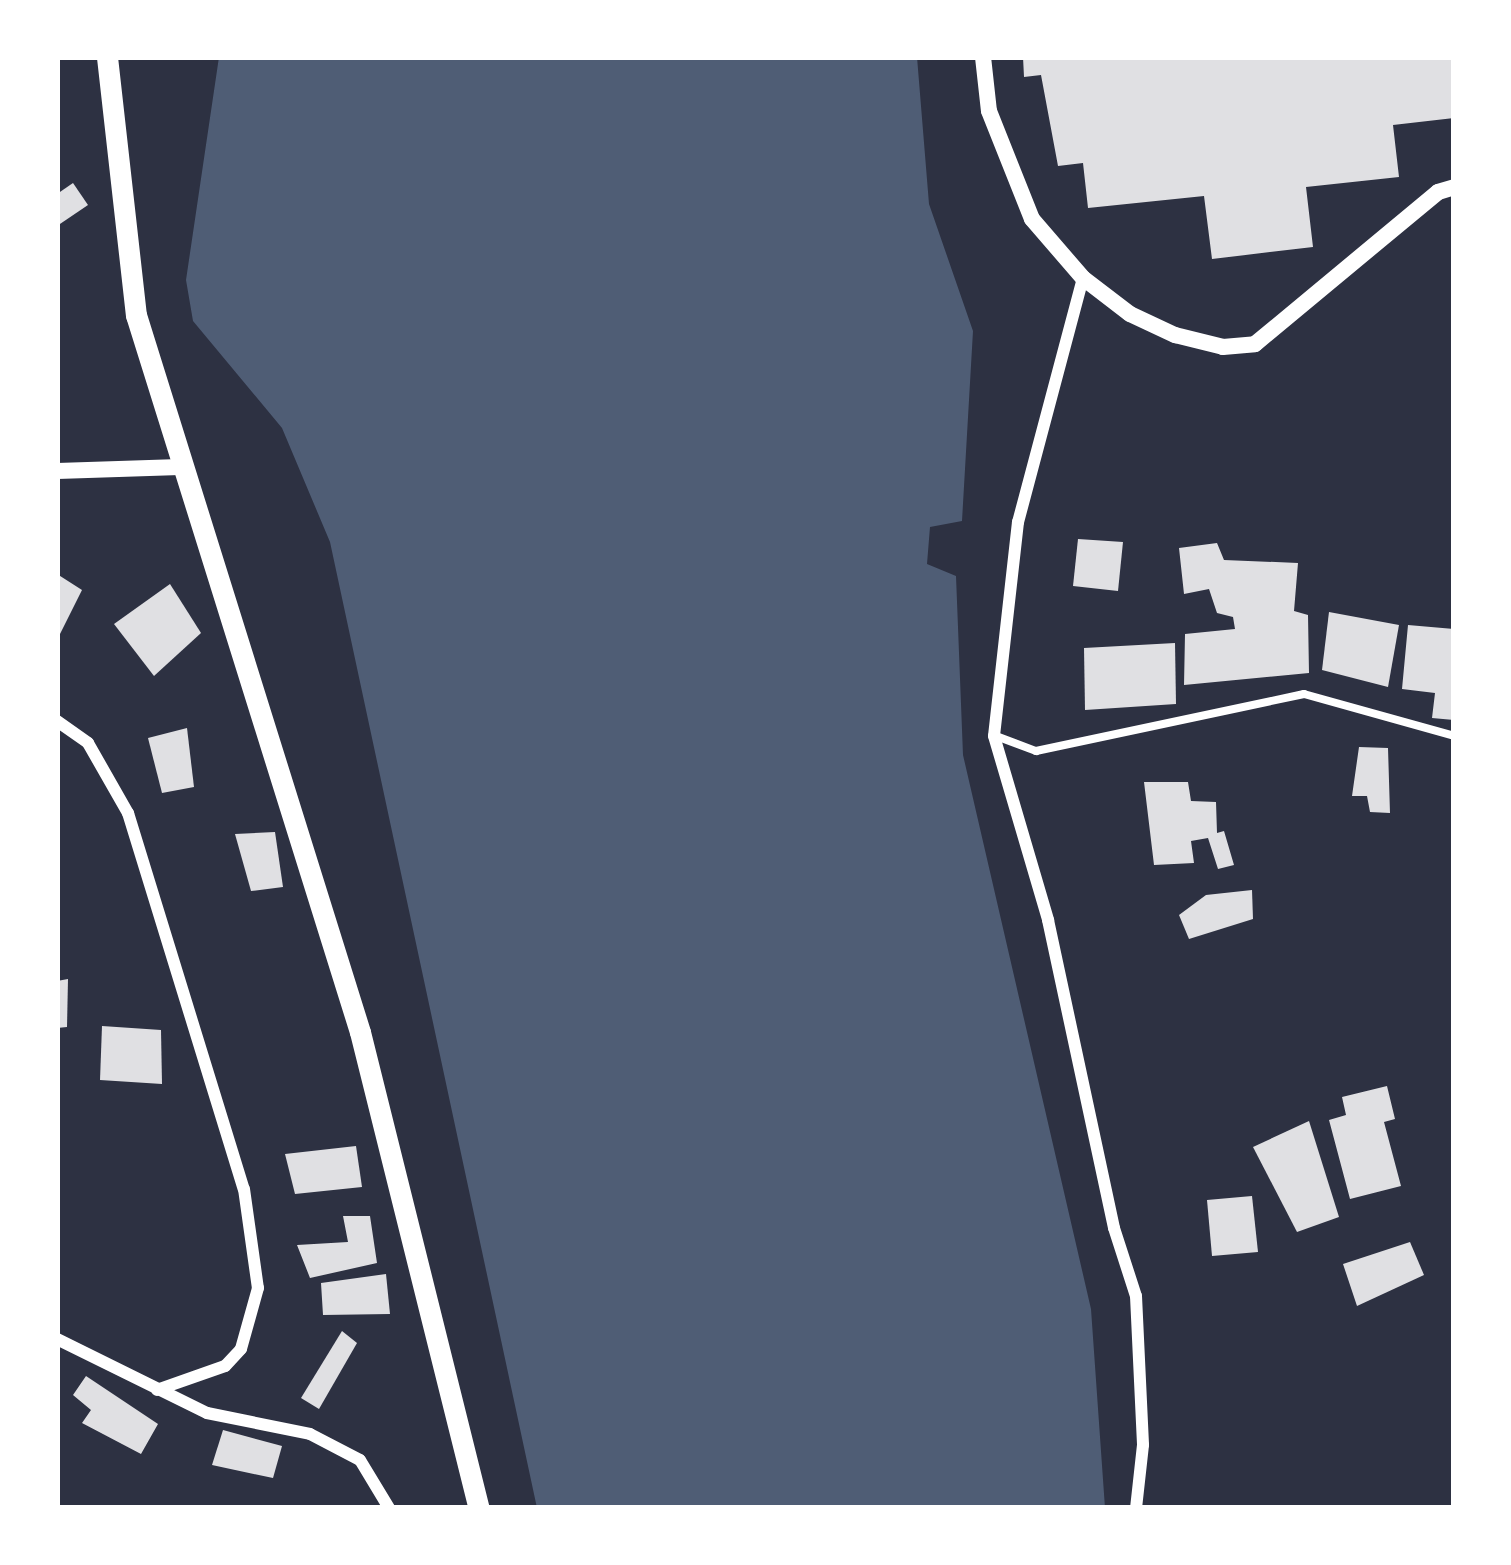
<!DOCTYPE html>
<style>
body{margin:0}
#map{position:relative;width:1511px;height:1565px;overflow:hidden;background:#2d3142;font-family:Merriweather,serif}
div>[style]{position:absolute}
[style*='--x']{left:calc(var(--x)*1px);top:calc(var(--y)*1px);width:calc(var(--w)*1px);rotate:calc(var(--a)*1deg)}
.water>*{inset:0;background:#4f5d75}
.building>*{inset:0;background:#e0e0e3}
.service>*{height:8px;margin:-4px;padding:0 4px;transform-origin:4px;border-radius:4px;background:#fff}
.minor>*{height:12px;margin:-6px;padding:0 6px;transform-origin:6px;border-radius:6px;background:#fff}
.tertiary>*{height:16px;margin:-8px;padding:0 8px;transform-origin:8px;border-radius:8px;background:#fff}
.primary>*{height:21px;margin:-10.5px;padding:0 10.5px;transform-origin:10.5px;border-radius:10.5px;background:#fff}
span{translate:-50% -50%;white-space:nowrap;text-align:center;line-height:1.15;-webkit-text-stroke:10px #fff;paint-order:stroke}
.frame{position:absolute;inset:0;border:60px solid #fff;pointer-events:none}
</style>
<div id="map">
<div class="water">
<div style="clip-path:polygon(219px 57px,917px 57px,929px 204px,973px 331px,962px 521px,930px 527px,927px 564px,956px 576px,963px 755px,1091px 1309px,1105px 1508px,537px 1508px,330px 542px,282px 428px,193px 321px,186px 280px)"></div>
</div>
<div class="building">
<div style="clip-path:polygon(1023px 57px,1454px 57px,1454px 118px,1393px 125px,1399px 177px,1306px 187px,1313px 247px,1212px 259px,1204px 196px,1088px 208px,1083px 163px,1058px 166px,1041px 75px,1024px 77px)"></div>
<div style="clip-path:polygon(73px 183px,88px 205px,57px 226px,57px 194px)"></div>
<div style="clip-path:polygon(1078px 539px,1123px 542px,1118px 591px,1073px 586px)"></div>
<div style="clip-path:polygon(1217px 543px,1224px 560px,1298px 563px,1294px 611px,1308px 615px,1309px 673px,1184px 685px,1185px 634px,1235px 629px,1233px 617px,1217px 613px,1209px 589px,1184px 594px,1179px 548px)"></div>
<div style="clip-path:polygon(57px 574px,82px 590px,57px 640px)"></div>
<div style="clip-path:polygon(170px 584px,201px 633px,154px 676px,114px 624px)"></div>
<div style="clip-path:polygon(1329px 612px,1399px 625px,1388px 687px,1322px 670px)"></div>
<div style="clip-path:polygon(1408px 625px,1454px 629px,1454px 720px,1432px 718px,1435px 693px,1402px 689px)"></div>
<div style="clip-path:polygon(1175px 643px,1176px 704px,1085px 710px,1084px 648px)"></div>
<div style="clip-path:polygon(187px 728px,194px 787px,162px 793px,148px 738px)"></div>
<div style="clip-path:polygon(1359px 747px,1388px 748px,1390px 813px,1370px 812px,1367px 796px,1352px 796px)"></div>
<div style="clip-path:polygon(1144px 782px,1188px 782px,1191px 801px,1216px 802px,1217px 833px,1224px 831px,1234px 865px,1218px 869px,1208px 838px,1191px 841px,1194px 863px,1154px 865px)"></div>
<div style="clip-path:polygon(275px 832px,283px 887px,251px 891px,235px 834px)"></div>
<div style="clip-path:polygon(1252px 890px,1253px 919px,1189px 939px,1179px 915px,1206px 895px)"></div>
<div style="clip-path:polygon(68px 979px,67px 1027px,57px 1028px,57px 981px)"></div>
<div style="clip-path:polygon(102px 1026px,161px 1030px,162px 1084px,100px 1080px)"></div>
<div style="clip-path:polygon(1387px 1086px,1395px 1119px,1384px 1122px,1401px 1186px,1350px 1199px,1329px 1120px,1346px 1115px,1342px 1097px)"></div>
<div style="clip-path:polygon(1309px 1121px,1339px 1217px,1297px 1232px,1253px 1147px)"></div>
<div style="clip-path:polygon(356px 1146px,362px 1187px,295px 1194px,285px 1154px)"></div>
<div style="clip-path:polygon(1252px 1196px,1258px 1252px,1212px 1256px,1207px 1200px)"></div>
<div style="clip-path:polygon(343px 1216px,370px 1216px,377px 1263px,310px 1278px,297px 1245px,348px 1242px)"></div>
<div style="clip-path:polygon(1410px 1242px,1424px 1275px,1357px 1306px,1343px 1264px)"></div>
<div style="clip-path:polygon(386px 1274px,390px 1314px,323px 1315px,321px 1283px)"></div>
<div style="clip-path:polygon(342px 1331px,357px 1343px,319px 1409px,301px 1398px)"></div>
<div style="clip-path:polygon(86px 1376px,158px 1424px,141px 1454px,82px 1423px,91px 1410px,73px 1395px)"></div>
<div style="clip-path:polygon(223px 1430px,282px 1446px,273px 1478px,212px 1465px)"></div>
</div>
<div class="service">
<div style="--x:996;--y:736;--w:43;--a:20.6"></div>
<div style="--x:1036;--y:751;--w:274;--a:-12"></div>
<div style="--x:1304;--y:694;--w:156;--a:15.6"></div>
</div>
<div class="minor">
<div style="--x:1083;--y:278;--w:253;--a:104.9"></div>
<div style="--x:1018;--y:522;--w:215;--a:96.4"></div>
<div style="--x:994;--y:736;--w:192;--a:73.6"></div>
<div style="--x:1048;--y:920;--w:315;--a:77.9"></div>
<div style="--x:1114;--y:1228;--w:71;--a:72.1"></div>
<div style="--x:1136;--y:1296;--w:149;--a:87.3"></div>
<div style="--x:1143;--y:1445;--w:63;--a:96.3"></div>
<div style="--x:57;--y:721;--w:38;--a:35"></div>
<div style="--x:88;--y:743;--w:81;--a:60.3"></div>
<div style="--x:128;--y:813;--w:393;--a:72.9"></div>
<div style="--x:244;--y:1189;--w:100;--a:82"></div>
<div style="--x:258;--y:1288;--w:63;--a:105.6"></div>
<div style="--x:241;--y:1349;--w:23;--a:133"></div>
<div style="--x:225;--y:1366;--w:72;--a:160.6"></div>
<div style="--x:57;--y:1339;--w:167;--a:26.3"></div>
<div style="--x:207;--y:1413;--w:105;--a:11.5"></div>
<div style="--x:310;--y:1434;--w:56;--a:27.5"></div>
<div style="--x:360;--y:1460;--w:56;--a:58.9"></div>
</div>
<div class="tertiary">
<div style="--x:983;--y:57;--w:54;--a:83.7"></div>
<div style="--x:989;--y:111;--w:116;--a:68.3"></div>
<div style="--x:1032;--y:219;--w:78;--a:49.2"></div>
<div style="--x:1083;--y:278;--w:59;--a:37.5"></div>
<div style="--x:1130;--y:314;--w:50;--a:25"></div>
<div style="--x:1175;--y:335;--w:49;--a:14"></div>
<div style="--x:1223;--y:347;--w:32;--a:-5"></div>
<div style="--x:1255;--y:344;--w:238;--a:-39.7"></div>
<div style="--x:1438;--y:192;--w:17;--a:-17"></div>
<div style="--x:57;--y:471;--w:123;--a:-1.9"></div>
</div>
<div class="primary">
<div style="--x:107;--y:57;--w:260;--a:83.6"></div>
<div style="--x:136;--y:315;--w:751;--a:72.65"></div>
<div style="--x:360;--y:1032;--w:491;--a:76"></div>
</div>
<div class="frame"></div>
</div>
